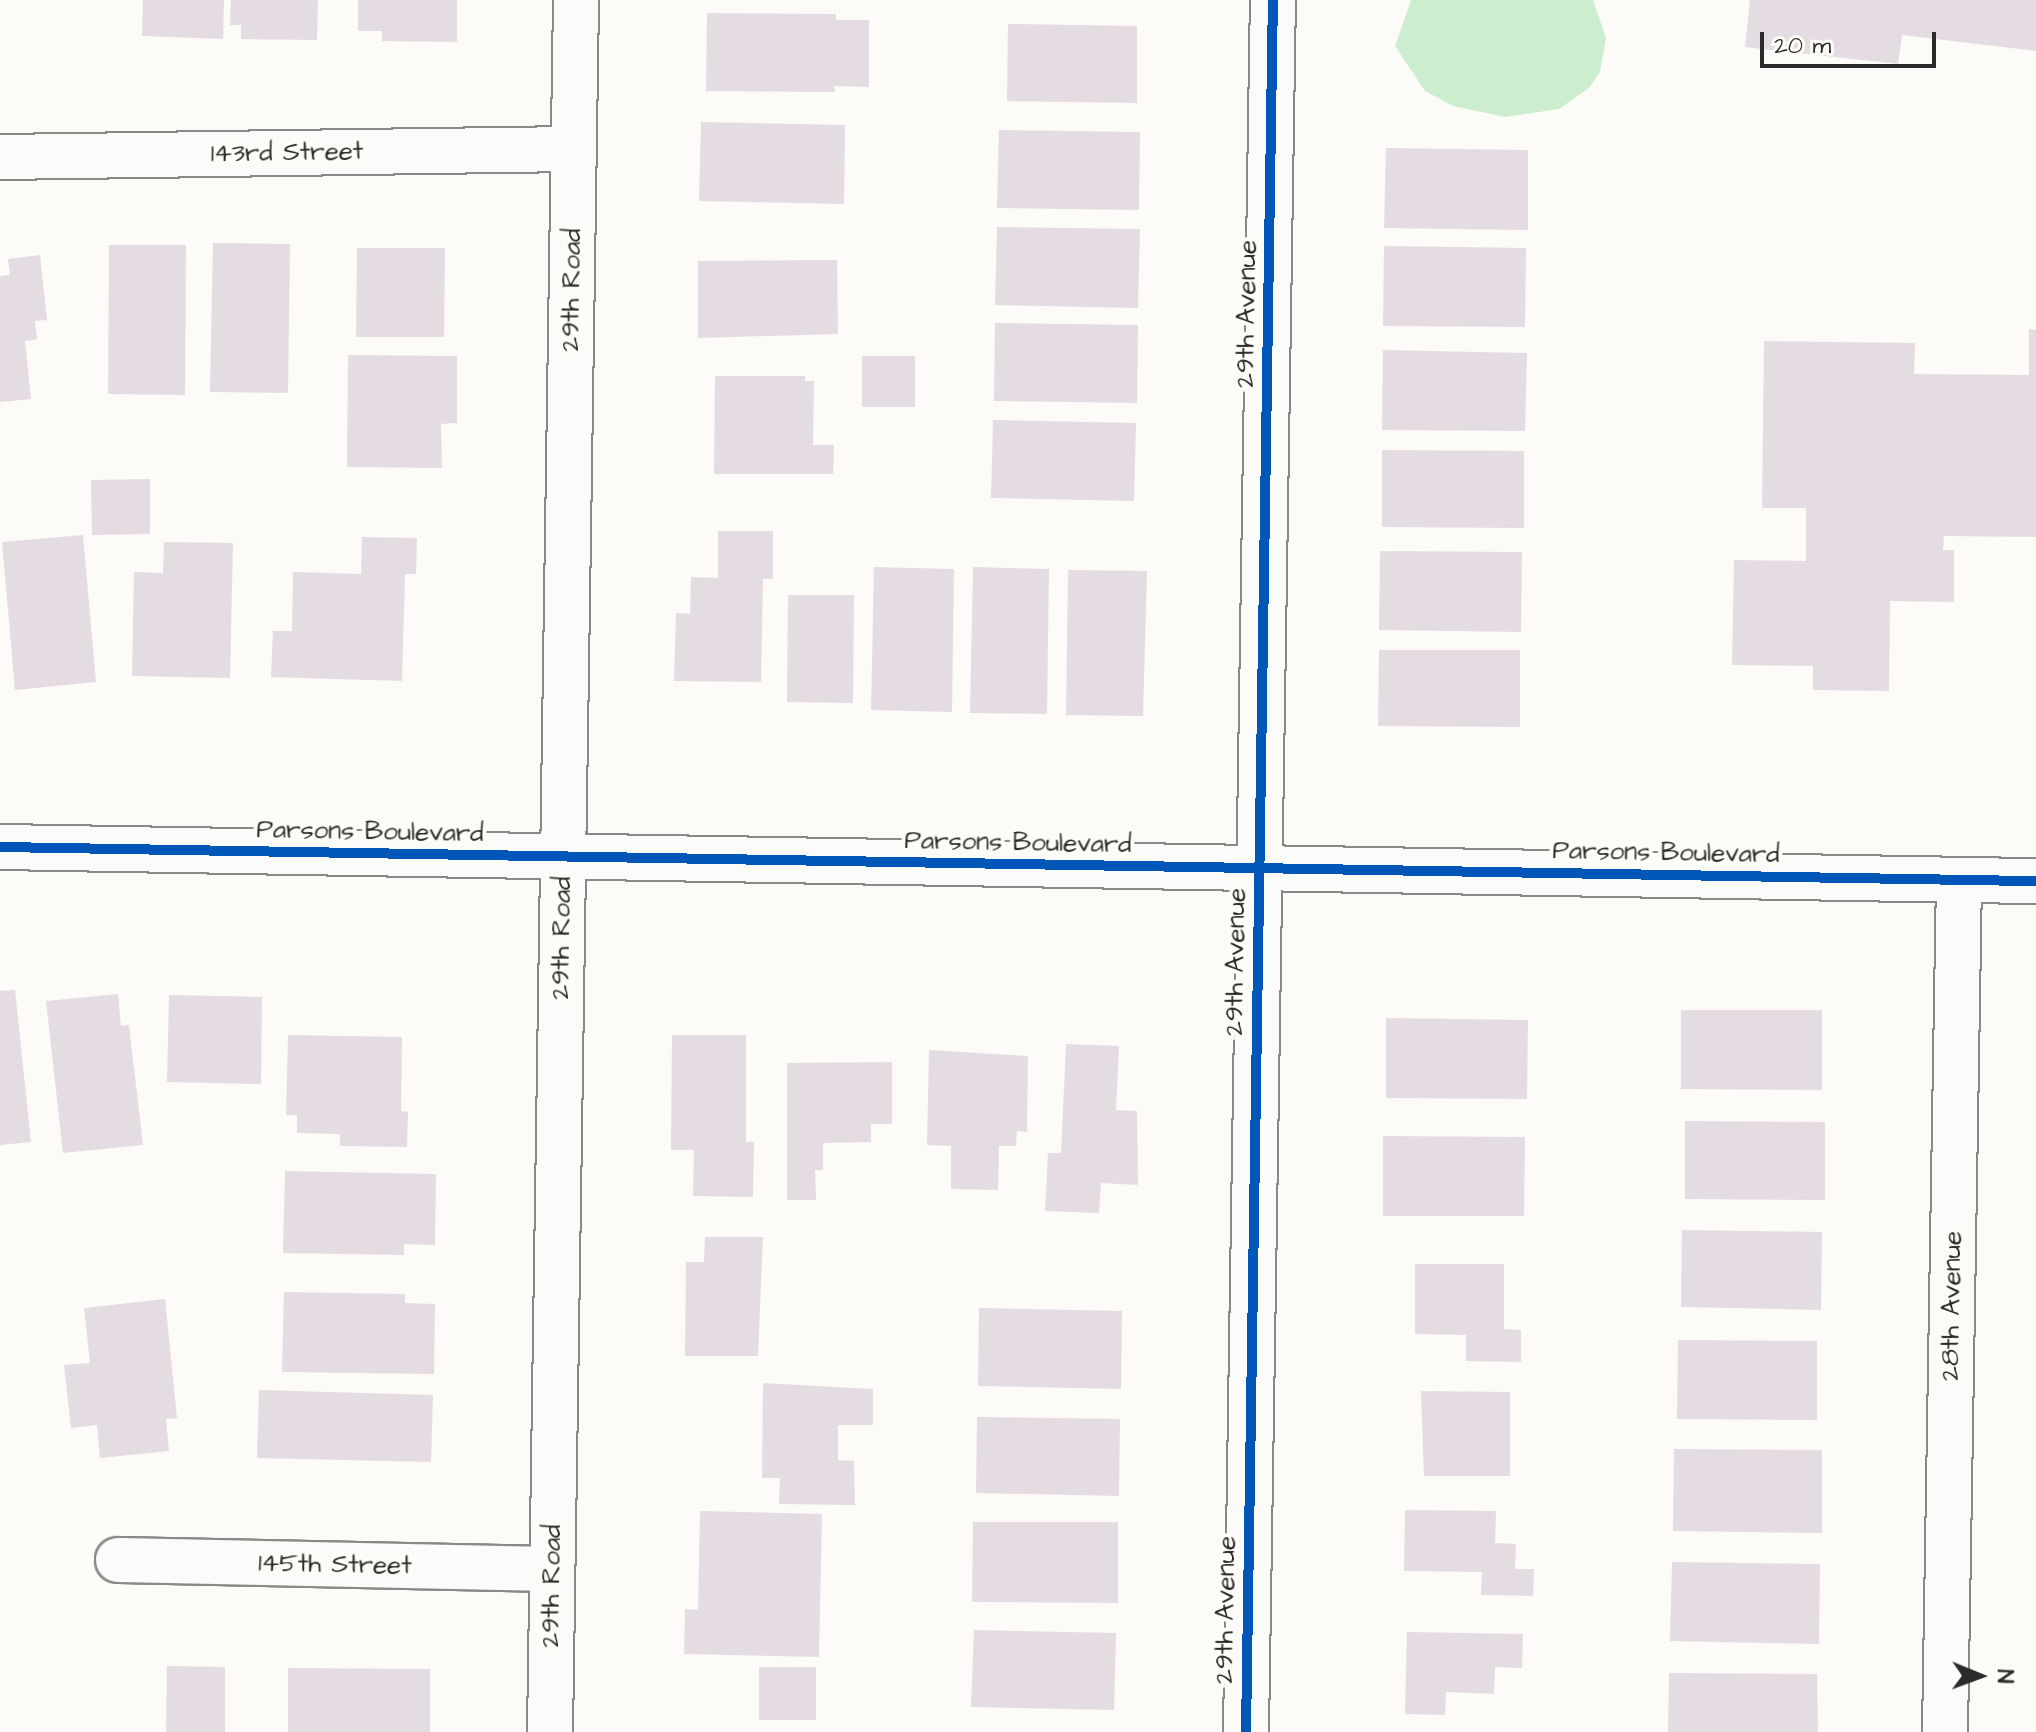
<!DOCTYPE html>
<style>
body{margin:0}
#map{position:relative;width:2036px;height:1732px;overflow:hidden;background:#fcfbf8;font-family:"Architects Daughter",sans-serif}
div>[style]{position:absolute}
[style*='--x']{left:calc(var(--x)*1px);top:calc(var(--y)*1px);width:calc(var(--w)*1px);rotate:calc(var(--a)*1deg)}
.green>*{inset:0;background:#cceece}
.building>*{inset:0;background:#e4dce2}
.roads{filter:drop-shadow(2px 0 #898987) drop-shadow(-2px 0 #898987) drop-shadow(0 2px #898987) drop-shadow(0 -2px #898987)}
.street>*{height:44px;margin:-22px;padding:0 22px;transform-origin:22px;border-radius:22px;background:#fbfbf9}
.secondary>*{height:44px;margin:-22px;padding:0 22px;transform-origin:22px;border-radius:22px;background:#fbfbf9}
.cycleway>*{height:10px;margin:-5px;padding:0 5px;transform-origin:5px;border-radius:5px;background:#0057b8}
span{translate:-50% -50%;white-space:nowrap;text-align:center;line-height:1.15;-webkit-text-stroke:8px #fdfcf7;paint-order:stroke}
.street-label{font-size:26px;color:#2b2b2b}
.north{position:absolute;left:1940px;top:1636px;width:80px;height:80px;-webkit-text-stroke:6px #fdfcf7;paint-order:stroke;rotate:91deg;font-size:22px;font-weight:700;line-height:32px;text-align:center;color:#2b2b2b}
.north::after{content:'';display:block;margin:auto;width:28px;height:36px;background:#2b2b2b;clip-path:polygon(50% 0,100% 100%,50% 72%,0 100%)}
.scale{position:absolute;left:1760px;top:32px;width:176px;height:36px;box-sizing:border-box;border:4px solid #2b2b2b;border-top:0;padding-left:10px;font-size:24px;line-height:28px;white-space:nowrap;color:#2b2b2b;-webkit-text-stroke:6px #fdfcf7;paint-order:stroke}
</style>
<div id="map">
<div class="green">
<div style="clip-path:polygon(1411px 0,1593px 0,1606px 38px,1600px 72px,1589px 88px,1559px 109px,1505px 117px,1453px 106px,1425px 91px,1395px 46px)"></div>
</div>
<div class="building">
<div style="clip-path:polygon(143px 0,224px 0,223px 39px,142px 36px)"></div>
<div style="clip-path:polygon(231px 0,318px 0,317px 40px,241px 39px,241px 25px,230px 25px)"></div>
<div style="clip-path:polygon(358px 0,457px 0,457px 42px,382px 41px,382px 31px,358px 31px)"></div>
<div style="clip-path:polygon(1750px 0,2036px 0,2036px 51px,1902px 35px,1898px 64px,1745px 47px)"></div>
<div style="clip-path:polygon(707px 13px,836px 14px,836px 20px,869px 20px,869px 87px,834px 86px,835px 92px,706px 91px)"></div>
<div style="clip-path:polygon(1008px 24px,1137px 26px,1137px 103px,1007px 101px)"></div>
<div style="clip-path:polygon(701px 122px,845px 125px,844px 204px,699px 201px)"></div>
<div style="clip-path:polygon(999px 130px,1140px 132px,1139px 210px,997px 208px)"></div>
<div style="clip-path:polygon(1386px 148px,1528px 150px,1528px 230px,1384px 228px)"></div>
<div style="clip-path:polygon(997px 227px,1140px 229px,1138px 308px,995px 305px)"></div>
<div style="clip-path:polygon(213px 243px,290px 244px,288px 393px,210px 392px)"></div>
<div style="clip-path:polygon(109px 245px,186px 245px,185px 395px,108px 394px)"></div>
<div style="clip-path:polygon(1384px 246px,1526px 248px,1525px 327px,1383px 326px)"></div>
<div style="clip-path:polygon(357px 248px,445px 248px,444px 337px,356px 337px)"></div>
<div style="clip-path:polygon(40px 255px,47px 320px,35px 321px,37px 339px,25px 341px,31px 399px,0 402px,0 276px,10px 275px,8px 259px)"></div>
<div style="clip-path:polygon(837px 260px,838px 334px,698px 338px,698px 261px)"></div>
<div style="clip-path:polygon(995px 323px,1138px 325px,1137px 403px,994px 401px)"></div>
<div style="clip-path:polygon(2029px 329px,2036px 330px,2036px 537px,1944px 536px,1943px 550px,1954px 550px,1954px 602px,1890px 601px,1889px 691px,1813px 690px,1813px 666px,1732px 665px,1734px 560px,1806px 561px,1806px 508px,1762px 508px,1764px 341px,1915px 343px,1914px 374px,2029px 375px)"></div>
<div style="clip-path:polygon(1383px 350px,1527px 353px,1525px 431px,1382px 430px)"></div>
<div style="clip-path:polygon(348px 355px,457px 356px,457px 423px,441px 424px,442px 468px,347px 467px)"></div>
<div style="clip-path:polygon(862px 356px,915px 356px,915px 407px,862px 407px)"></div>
<div style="clip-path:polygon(715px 376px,805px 376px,805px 381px,814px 381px,813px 445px,834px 445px,833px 474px,714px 474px)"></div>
<div style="clip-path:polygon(993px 420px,1136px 423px,1134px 501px,991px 498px)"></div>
<div style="clip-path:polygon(1382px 450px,1524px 451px,1524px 528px,1382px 527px)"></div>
<div style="clip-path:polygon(150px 479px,150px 534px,92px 535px,91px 480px)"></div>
<div style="clip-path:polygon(718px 531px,773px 531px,773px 579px,763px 579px,761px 682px,674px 681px,676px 613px,690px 614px,691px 577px,718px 578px)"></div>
<div style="clip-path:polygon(83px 535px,96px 682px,15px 690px,2px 542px)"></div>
<div style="clip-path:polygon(362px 537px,417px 538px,416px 574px,405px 574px,402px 681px,271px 677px,273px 631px,292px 631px,293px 572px,361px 574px)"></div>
<div style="clip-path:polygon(164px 542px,233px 543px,230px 678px,132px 676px,134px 572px,163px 573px)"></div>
<div style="clip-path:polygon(1380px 551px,1522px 552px,1521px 632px,1379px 630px)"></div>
<div style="clip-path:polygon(874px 567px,954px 569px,952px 712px,871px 710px)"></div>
<div style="clip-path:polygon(973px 567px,1049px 569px,1047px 714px,970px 713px)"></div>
<div style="clip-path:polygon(1068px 570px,1147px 571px,1143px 716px,1066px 715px)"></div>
<div style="clip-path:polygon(788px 595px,854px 595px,853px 703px,787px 702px)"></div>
<div style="clip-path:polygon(1379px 650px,1520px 650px,1520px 727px,1378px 726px)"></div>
<div style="clip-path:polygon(15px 990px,31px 1142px,0 1145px,0 991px)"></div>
<div style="clip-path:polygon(118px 994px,121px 1026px,129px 1025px,143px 1145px,63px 1153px,46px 1001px)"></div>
<div style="clip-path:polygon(169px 995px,262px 997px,261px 1084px,167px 1082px)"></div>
<div style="clip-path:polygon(1681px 1010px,1822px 1010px,1822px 1090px,1681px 1089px)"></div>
<div style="clip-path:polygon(1386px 1018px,1528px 1020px,1527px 1099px,1386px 1098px)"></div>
<div style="clip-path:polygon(288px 1035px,402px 1037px,401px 1111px,408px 1112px,407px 1147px,340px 1146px,340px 1134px,297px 1133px,297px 1115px,286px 1115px)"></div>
<div style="clip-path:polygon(672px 1035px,746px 1035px,746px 1142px,754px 1142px,753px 1197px,693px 1196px,694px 1150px,671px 1150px)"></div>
<div style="clip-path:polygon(1066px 1044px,1119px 1046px,1116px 1110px,1137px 1111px,1138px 1185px,1101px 1183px,1099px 1213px,1045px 1211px,1048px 1153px,1061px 1153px)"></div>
<div style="clip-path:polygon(929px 1050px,1028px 1056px,1027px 1132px,1017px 1131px,1016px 1146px,999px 1146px,998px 1190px,951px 1189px,951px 1146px,927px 1145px)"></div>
<div style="clip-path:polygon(892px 1062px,892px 1124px,871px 1124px,871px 1142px,823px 1143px,823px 1170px,815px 1170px,816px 1200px,787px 1200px,787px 1063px)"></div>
<div style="clip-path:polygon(1685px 1121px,1825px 1122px,1825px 1200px,1685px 1199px)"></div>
<div style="clip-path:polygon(1383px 1136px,1525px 1137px,1524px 1216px,1383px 1216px)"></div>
<div style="clip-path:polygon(285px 1171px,436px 1174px,435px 1245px,404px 1244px,404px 1255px,283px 1253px)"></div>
<div style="clip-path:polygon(1682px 1230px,1822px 1232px,1821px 1310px,1681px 1307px)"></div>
<div style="clip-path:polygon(705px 1237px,763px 1237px,758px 1356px,685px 1356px,686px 1262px,704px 1262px)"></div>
<div style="clip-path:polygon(1415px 1264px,1504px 1264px,1504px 1329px,1521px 1330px,1521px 1362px,1466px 1361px,1466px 1335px,1415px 1334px)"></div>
<div style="clip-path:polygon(284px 1292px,405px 1294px,405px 1303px,435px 1304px,434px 1374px,282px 1372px)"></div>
<div style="clip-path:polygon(165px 1299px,177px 1418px,166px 1419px,169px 1451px,100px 1458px,97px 1425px,71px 1428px,64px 1365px,90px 1363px,84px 1308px)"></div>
<div style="clip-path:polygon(979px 1308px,1122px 1311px,1121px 1389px,978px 1386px)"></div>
<div style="clip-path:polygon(1678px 1340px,1817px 1341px,1817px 1420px,1677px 1419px)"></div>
<div style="clip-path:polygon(763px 1383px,873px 1389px,873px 1425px,838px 1425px,838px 1460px,854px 1461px,855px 1505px,779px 1504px,780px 1478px,762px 1478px)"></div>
<div style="clip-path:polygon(259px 1390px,433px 1395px,431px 1462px,257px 1458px)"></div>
<div style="clip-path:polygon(1421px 1391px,1510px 1392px,1510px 1476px,1424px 1476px)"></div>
<div style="clip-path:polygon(977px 1417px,1120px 1419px,1119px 1496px,976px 1493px)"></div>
<div style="clip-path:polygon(1674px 1449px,1822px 1450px,1822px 1533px,1673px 1531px)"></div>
<div style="clip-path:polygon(1405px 1510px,1496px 1511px,1495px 1543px,1516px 1544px,1515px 1569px,1534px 1569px,1533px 1596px,1481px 1595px,1482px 1572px,1404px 1571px)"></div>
<div style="clip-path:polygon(700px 1511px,822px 1514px,819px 1657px,684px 1654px,685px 1609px,698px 1610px)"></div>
<div style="clip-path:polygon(973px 1522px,1118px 1522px,1118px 1603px,972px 1602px)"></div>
<div style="clip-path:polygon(1672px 1562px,1820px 1564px,1819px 1644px,1670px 1641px)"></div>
<div style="clip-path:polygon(974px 1630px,1116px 1633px,1114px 1710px,971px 1707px)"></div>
<div style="clip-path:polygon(1407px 1632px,1523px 1634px,1522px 1668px,1495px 1667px,1494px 1694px,1446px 1692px,1445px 1715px,1405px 1714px)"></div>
<div style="clip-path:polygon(167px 1666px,225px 1667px,225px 1732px,166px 1732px)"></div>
<div style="clip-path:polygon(759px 1667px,816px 1667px,816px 1720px,759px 1720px)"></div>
<div style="clip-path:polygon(288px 1668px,430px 1669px,430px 1732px,288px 1732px)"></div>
<div style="clip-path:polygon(1669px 1673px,1817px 1674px,1818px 1732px,1668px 1732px)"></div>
</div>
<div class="roads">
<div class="street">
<div style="--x:0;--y:157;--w:574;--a:-0.8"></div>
<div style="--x:118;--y:1560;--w:434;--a:1.2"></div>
<div style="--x:550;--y:1732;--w:1732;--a:-89.14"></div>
<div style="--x:1246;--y:1732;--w:1732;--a:-89.11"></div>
<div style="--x:1945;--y:1732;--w:852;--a:-89.06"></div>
</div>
<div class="secondary">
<div style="--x:0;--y:847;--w:2036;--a:0.96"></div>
</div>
</div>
<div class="cycleway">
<div style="--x:0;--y:847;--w:2036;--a:0.96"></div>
<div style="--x:1246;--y:1732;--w:1732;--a:-89.11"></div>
</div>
<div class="street-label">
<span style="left:287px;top:153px;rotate:-1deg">143rd Street</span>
<span style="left:572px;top:290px;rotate:-89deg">29th Road</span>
<span style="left:1247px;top:314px;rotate:-89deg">29th Avenue</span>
<span style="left:370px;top:832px;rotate:1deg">Parsons Boulevard</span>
<span style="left:1018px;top:843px;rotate:1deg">Parsons Boulevard</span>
<span style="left:1666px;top:853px;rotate:1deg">Parsons Boulevard</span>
<span style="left:562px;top:938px;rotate:-89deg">29th Road</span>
<span style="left:1236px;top:962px;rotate:-89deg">29th Avenue</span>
<span style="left:1952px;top:1306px;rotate:-89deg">28th Avenue</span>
<span style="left:335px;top:1565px;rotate:1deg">145th Street</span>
<span style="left:552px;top:1586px;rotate:-89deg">29th Road</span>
<span style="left:1226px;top:1610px;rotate:-89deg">29th Avenue</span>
</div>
<div class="north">N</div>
<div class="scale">20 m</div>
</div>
